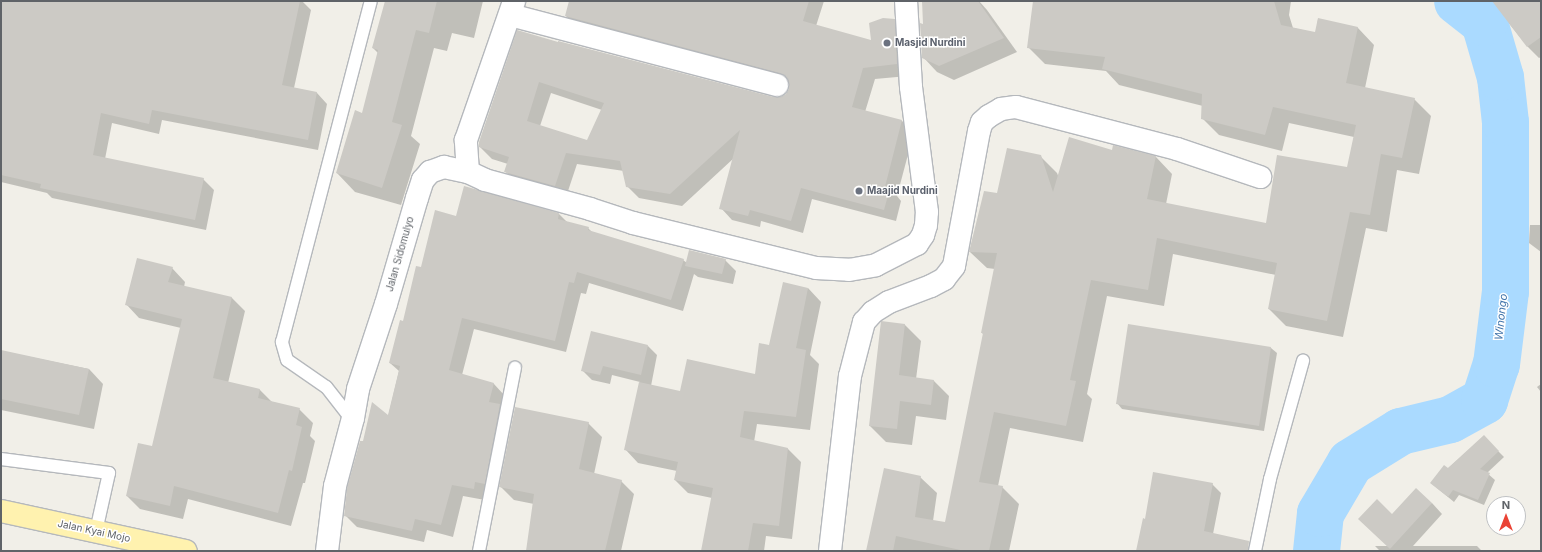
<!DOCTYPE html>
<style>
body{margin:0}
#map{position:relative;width:1542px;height:552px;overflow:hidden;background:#f1efe8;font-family:Inter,sans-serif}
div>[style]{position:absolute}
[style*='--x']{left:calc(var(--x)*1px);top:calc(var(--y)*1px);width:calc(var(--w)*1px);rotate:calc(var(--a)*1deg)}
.shadow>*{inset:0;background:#0003}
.river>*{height:47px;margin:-23.5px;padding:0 23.5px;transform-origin:23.5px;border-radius:23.5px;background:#aadaff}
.building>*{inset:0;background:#cccac5}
.roads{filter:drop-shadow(1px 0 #b5b8bc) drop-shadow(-1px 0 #b5b8bc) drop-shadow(0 1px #b5b8bc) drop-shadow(0 -1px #b5b8bc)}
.service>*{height:12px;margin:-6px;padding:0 6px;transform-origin:6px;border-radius:6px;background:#fff}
.minor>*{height:22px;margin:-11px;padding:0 11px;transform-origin:11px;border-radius:11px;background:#fff}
.primary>*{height:22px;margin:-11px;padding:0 11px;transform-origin:11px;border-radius:11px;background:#fff2af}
.dots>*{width:11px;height:11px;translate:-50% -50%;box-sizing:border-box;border:2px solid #fff;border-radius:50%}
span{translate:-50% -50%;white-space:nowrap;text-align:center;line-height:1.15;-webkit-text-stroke:3px #fff;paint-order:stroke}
.worship-label{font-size:10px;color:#5b616d;font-weight:700}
.left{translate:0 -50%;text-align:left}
.street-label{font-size:10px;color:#5f6368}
.water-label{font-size:11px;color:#4174aa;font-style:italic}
.frame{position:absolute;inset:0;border:2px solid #5f6368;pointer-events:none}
.north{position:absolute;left:1486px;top:496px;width:40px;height:40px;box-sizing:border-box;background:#fff;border:1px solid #bfc1c3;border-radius:50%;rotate:0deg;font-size:11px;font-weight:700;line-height:16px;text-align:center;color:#5f6368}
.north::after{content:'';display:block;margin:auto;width:14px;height:18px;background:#ea4335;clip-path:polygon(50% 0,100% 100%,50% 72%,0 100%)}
</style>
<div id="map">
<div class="shadow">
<div style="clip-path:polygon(1px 1px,302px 1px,311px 10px,294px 88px,317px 93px,327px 104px,318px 150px,162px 120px,159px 134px,112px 123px,105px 159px,203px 179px,214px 190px,206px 230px,52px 198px,47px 193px,1px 182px)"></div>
<div style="clip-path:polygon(386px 1px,483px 1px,474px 38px,452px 33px,447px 51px,434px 48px,411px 136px,420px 144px,401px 205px,355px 192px,337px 173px,363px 114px,378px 53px,373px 48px)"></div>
<div style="clip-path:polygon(evenodd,570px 1px,824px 1px,816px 26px,872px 42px,894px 20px,906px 32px,908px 76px,875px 79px,865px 112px,902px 121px,914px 132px,897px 196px,901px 201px,896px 221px,812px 199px,803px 233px,761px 221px,760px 227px,732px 220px,721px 208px,734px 158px,682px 206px,639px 198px,627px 186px,624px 171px,577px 164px,566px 197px,517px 184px,506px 172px,508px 164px,492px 159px,480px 147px,558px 43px,774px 98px,780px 98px,786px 95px,790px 88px,790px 84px,578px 28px,566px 16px,570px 1px,551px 93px,602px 110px,588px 141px,540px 126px,551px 93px)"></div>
<div style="clip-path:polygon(923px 1px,979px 1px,987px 10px,1017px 52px,954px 80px,937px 72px,923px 57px)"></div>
<div style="clip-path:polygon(1034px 1px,1291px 1px,1289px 15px,1293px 28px,1316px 33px,1318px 19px,1358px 28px,1374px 45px,1365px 88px,1414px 99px,1431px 116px,1419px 174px,1397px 170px,1387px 232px,1366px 228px,1343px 337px,1286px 326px,1269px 309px,1276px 275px,1173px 254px,1164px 306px,1107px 296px,1087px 394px,1092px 399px,1083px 442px,1010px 428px,998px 486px,1002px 487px,1019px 504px,1009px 551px,867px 551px,920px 477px,937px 493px,933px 521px,946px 523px,984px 335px,982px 333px,995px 269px,987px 268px,970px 252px,998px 195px,1040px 156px,1057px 173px,1059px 178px,1113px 151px,1114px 147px,1156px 157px,1172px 174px,1166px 204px,1267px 224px,1348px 168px,1354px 137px,1289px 123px,1282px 151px,1219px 135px,1202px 118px,1203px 106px,1119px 85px,1106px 71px,1045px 64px,1028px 47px)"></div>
<div style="clip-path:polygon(1486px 1px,1541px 1px,1541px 57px,1539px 58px,1528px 47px,1499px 11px,1497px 12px)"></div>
<div style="clip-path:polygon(559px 214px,567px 222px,588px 228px,593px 233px,683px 260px,687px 263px,725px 260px,736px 271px,733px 284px,698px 277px,694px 274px,683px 311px,589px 283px,586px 294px,581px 293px,566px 352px,474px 329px,462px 375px,494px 384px,505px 396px,485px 500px,463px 496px,453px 537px,427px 530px,424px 542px,357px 527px,345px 515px,363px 442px,388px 417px,399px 371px,390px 363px,421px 268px,457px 217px)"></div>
<div style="clip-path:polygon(1530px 225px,1541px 225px,1541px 252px,1529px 243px)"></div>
<div style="clip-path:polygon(172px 268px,185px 282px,184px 287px,232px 298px,245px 311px,228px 383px,260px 390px,272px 402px,299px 409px,313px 423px,310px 436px,315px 441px,305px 483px,303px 483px,291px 526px,188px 499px,183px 519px,140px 509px,127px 496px,153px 447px,181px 328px,139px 318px,126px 304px)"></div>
<div style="clip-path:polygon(808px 288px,821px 302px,810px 355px,819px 364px,810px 430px,757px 424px,754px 442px,788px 449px,801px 462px,792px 539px,766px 536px,764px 551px,702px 551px,712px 498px,688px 493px,675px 480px,677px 471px,638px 463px,625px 449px,640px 382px,612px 375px,610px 384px,592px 380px,582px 370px,648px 346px,657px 355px,651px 386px,681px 392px,756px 375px,770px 346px)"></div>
<div style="clip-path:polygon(882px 323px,905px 325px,921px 341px,916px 379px,934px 381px,949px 396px,946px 420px,916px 416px,912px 445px,886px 442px,870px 426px)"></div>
<div style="clip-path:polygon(1129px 326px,1271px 348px,1277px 353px,1264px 431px,1122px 409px,1117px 403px)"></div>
<div style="clip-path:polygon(1px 351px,89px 369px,103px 384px,94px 429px,1px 410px)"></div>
<div style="clip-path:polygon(1541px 384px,1541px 392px,1537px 387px)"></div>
<div style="clip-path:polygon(588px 423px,602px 437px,594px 474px,621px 481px,634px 494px,621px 551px,527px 551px,534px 504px,514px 500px,500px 486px)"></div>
<div style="clip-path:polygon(1484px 437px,1504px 457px,1487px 473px,1495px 480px,1484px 505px,1459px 495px,1454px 502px,1431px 483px)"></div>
<div style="clip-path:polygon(1212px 484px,1221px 493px,1213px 534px,1229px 551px,1137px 551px)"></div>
<div style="clip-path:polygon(1432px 503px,1442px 514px,1413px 546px,1477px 546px,1482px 551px,1380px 551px,1375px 546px,1387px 546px,1392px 515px)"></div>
</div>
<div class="river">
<div style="--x:1316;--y:551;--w:38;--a:-84"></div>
<div style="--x:1320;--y:513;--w:59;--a:-59.5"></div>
<div style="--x:1350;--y:462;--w:59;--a:-31.8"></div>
<div style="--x:1400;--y:431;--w:51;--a:-13.5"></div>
<div style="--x:1450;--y:419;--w:39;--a:-29"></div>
<div style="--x:1484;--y:400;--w:38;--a:-72"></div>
<div style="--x:1496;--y:364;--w:74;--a:-83"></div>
<div style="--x:1505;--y:291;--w:169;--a:-90"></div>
<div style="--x:1505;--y:122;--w:45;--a:-96.3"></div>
<div style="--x:1500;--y:77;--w:57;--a:-106.2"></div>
<div style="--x:1484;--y:22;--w:34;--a:-142"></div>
</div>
<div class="building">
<div style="clip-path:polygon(1px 1px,300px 1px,282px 85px,317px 92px,308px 140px,152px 110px,149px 124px,101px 113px,93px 155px,204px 178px,195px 220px,40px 188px,41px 184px,1px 175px)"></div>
<div style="clip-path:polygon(385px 1px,437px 1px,429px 33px,416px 30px,392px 122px,402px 125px,382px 188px,336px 173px,355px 110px,362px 113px,378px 50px,372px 48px)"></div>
<div style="clip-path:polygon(evenodd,569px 1px,809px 1px,803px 21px,871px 40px,869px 23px,883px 18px,895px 19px,897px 64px,863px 68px,852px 107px,902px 120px,885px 187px,890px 188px,884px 210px,801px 188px,791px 221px,750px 210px,748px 216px,719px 209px,740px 130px,670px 194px,626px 187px,620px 161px,566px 153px,555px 186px,504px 172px,509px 157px,479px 147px,479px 142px,517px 30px,558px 42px,558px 41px,774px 97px,781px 97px,786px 94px,789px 89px,789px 81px,785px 76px,780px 73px,565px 16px,569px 1px,539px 82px,604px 103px,587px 140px,527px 121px,539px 82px)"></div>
<div style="clip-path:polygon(922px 1px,978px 1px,1004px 38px,939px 66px,922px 58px,920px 23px,923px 24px)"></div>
<div style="clip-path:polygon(1033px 1px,1274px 1px,1281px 25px,1315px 32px,1318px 18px,1358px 27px,1346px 83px,1415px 98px,1402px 158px,1381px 154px,1370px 215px,1350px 212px,1327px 321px,1268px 309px,1277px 263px,1157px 238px,1148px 290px,1091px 280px,1070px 380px,1076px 381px,1066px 426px,994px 412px,979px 482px,1003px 486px,989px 551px,965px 551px,896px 536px,893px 551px,866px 551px,884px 468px,921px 476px,915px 517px,945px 522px,983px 333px,981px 333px,997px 253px,969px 252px,984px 191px,997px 193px,1007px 148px,1041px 155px,1053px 192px,1069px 137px,1112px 150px,1113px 145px,1156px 156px,1147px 199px,1266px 223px,1277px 155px,1347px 167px,1356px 125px,1273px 107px,1265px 135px,1201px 119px,1202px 94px,1102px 69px,1105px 57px,1027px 48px)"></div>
<div style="clip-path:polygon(1492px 1px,1541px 1px,1541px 37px,1527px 47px)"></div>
<div style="clip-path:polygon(464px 186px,559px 213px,558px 219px,589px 227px,588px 230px,684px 259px,671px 300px,577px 272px,574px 283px,569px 282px,555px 341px,462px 318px,449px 370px,494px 383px,489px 402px,500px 404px,485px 484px,475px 482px,474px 489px,452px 485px,441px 525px,415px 519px,412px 531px,344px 516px,347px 488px,360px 441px,363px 441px,372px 402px,388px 415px,400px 366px,389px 363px,400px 320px,403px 321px,416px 266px,421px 267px,435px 210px,456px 216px)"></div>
<div style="clip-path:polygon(689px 250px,726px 259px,722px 274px,685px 266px)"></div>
<div style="clip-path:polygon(137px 258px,173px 267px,168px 282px,232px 297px,213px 378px,260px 389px,258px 398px,300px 408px,296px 425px,302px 427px,292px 471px,289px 470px,278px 513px,174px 486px,170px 506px,126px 496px,138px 443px,152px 446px,182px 319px,125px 305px)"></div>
<div style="clip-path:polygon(783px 282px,808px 288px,796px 348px,806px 350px,796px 417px,744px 411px,740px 437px,788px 448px,779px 526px,753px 523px,748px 551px,701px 551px,713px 488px,674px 480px,678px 462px,624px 450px,639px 382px,680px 391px,687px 359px,755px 374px,759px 343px,769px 345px)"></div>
<div style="clip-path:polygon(881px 321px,905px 324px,899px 375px,934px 380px,931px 405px,900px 401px,897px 429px,869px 426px)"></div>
<div style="clip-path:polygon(1128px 324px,1271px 347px,1259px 426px,1116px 404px)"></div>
<div style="clip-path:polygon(591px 331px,648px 345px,641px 375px,603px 366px,600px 375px,581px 371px)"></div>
<div style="clip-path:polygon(1px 350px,89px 369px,79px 415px,1px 399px)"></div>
<div style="clip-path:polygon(515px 407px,589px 422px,579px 469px,622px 480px,605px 551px,526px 551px,534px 494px,499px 487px)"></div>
<div style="clip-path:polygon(1484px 435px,1499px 451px,1480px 469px,1490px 473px,1478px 500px,1453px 490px,1448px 497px,1430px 483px,1444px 465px,1448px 468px)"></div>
<div style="clip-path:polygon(1153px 472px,1213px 483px,1204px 531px,1249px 541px,1248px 551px,1136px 551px,1143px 518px,1145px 519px)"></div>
<div style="clip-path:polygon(1416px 488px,1432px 503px,1390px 549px,1358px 519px,1377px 499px,1392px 514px)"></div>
</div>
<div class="roads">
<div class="service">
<div style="--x:353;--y:418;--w:4;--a:-153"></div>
<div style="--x:349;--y:416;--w:37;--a:-128"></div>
<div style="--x:326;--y:387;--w:47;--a:-145.3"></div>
<div style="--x:287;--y:360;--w:19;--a:-106"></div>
<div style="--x:282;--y:342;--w:352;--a:-75.4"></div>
<div style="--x:1;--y:459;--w:109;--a:7.4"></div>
<div style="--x:109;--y:473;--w:59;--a:102.6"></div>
<div style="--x:479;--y:551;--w:187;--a:-78.9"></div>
<div style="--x:1255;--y:551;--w:74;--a:-78.2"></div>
<div style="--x:1270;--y:479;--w:123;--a:-74.4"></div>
</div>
<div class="minor">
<div style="--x:510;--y:15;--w:276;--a:14.7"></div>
<div style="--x:468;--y:172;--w:19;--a:25"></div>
<div style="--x:485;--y:180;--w:109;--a:15.4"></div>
<div style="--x:590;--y:209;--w:45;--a:18"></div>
<div style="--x:633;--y:223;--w:188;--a:13.8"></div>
<div style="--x:816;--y:268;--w:33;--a:3"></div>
<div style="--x:849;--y:270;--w:27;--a:-10"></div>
<div style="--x:876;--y:265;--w:46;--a:-27.1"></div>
<div style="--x:917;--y:244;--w:11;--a:-56"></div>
<div style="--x:923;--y:235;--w:10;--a:-73"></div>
<div style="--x:926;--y:225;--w:13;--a:-86"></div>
<div style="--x:927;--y:212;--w:126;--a:-97.3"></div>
<div style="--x:911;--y:87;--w:86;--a:-93.3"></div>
<div style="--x:327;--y:551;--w:65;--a:-83"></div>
<div style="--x:335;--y:486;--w:70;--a:-75.2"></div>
<div style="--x:353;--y:418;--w:29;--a:-80"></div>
<div style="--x:358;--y:389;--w:89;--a:-71.8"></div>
<div style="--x:386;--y:304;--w:110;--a:-73.7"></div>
<div style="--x:417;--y:198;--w:19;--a:-72"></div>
<div style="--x:423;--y:180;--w:11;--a:-49"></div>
<div style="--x:430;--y:172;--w:15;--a:-20"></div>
<div style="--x:444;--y:167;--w:25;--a:12"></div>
<div style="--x:468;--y:172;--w:32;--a:-94"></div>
<div style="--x:466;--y:140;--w:147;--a:-70.9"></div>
<div style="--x:830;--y:551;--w:176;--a:-83.5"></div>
<div style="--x:850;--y:376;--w:56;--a:-75.5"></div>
<div style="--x:864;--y:322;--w:13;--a:-48"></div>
<div style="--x:873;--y:312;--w:19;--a:-32"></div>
<div style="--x:889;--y:302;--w:45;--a:-20.9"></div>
<div style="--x:931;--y:286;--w:15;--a:-28"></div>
<div style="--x:944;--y:279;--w:16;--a:-52"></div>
<div style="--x:954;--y:266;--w:137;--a:-79.5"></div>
<div style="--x:979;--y:131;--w:9;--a:-72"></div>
<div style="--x:982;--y:122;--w:9;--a:-41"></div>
<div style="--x:989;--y:116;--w:14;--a:-30"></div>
<div style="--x:1001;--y:109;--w:15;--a:-8"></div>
<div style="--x:1016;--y:107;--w:166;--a:14.6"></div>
<div style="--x:1177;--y:149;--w:88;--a:18.6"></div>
</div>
<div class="primary">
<div style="--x:1;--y:511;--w:189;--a:12.2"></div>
</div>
</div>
<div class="dots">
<div style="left:887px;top:43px;background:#6b7280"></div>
<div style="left:859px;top:191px;background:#6b7280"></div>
</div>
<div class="worship-label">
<span class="left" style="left:895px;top:43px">Masjid Nurdini</span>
<span class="left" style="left:867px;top:191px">Maajid Nurdini</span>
</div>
<div class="street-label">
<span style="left:400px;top:254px;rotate:-74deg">Jalan Sidomulyo</span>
<span style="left:94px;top:531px;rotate:12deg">Jalan Kyai Mojo</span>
</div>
<div class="water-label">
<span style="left:1501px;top:317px;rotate:-84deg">Winongo</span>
</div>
<div class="frame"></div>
<div class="north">N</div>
</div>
